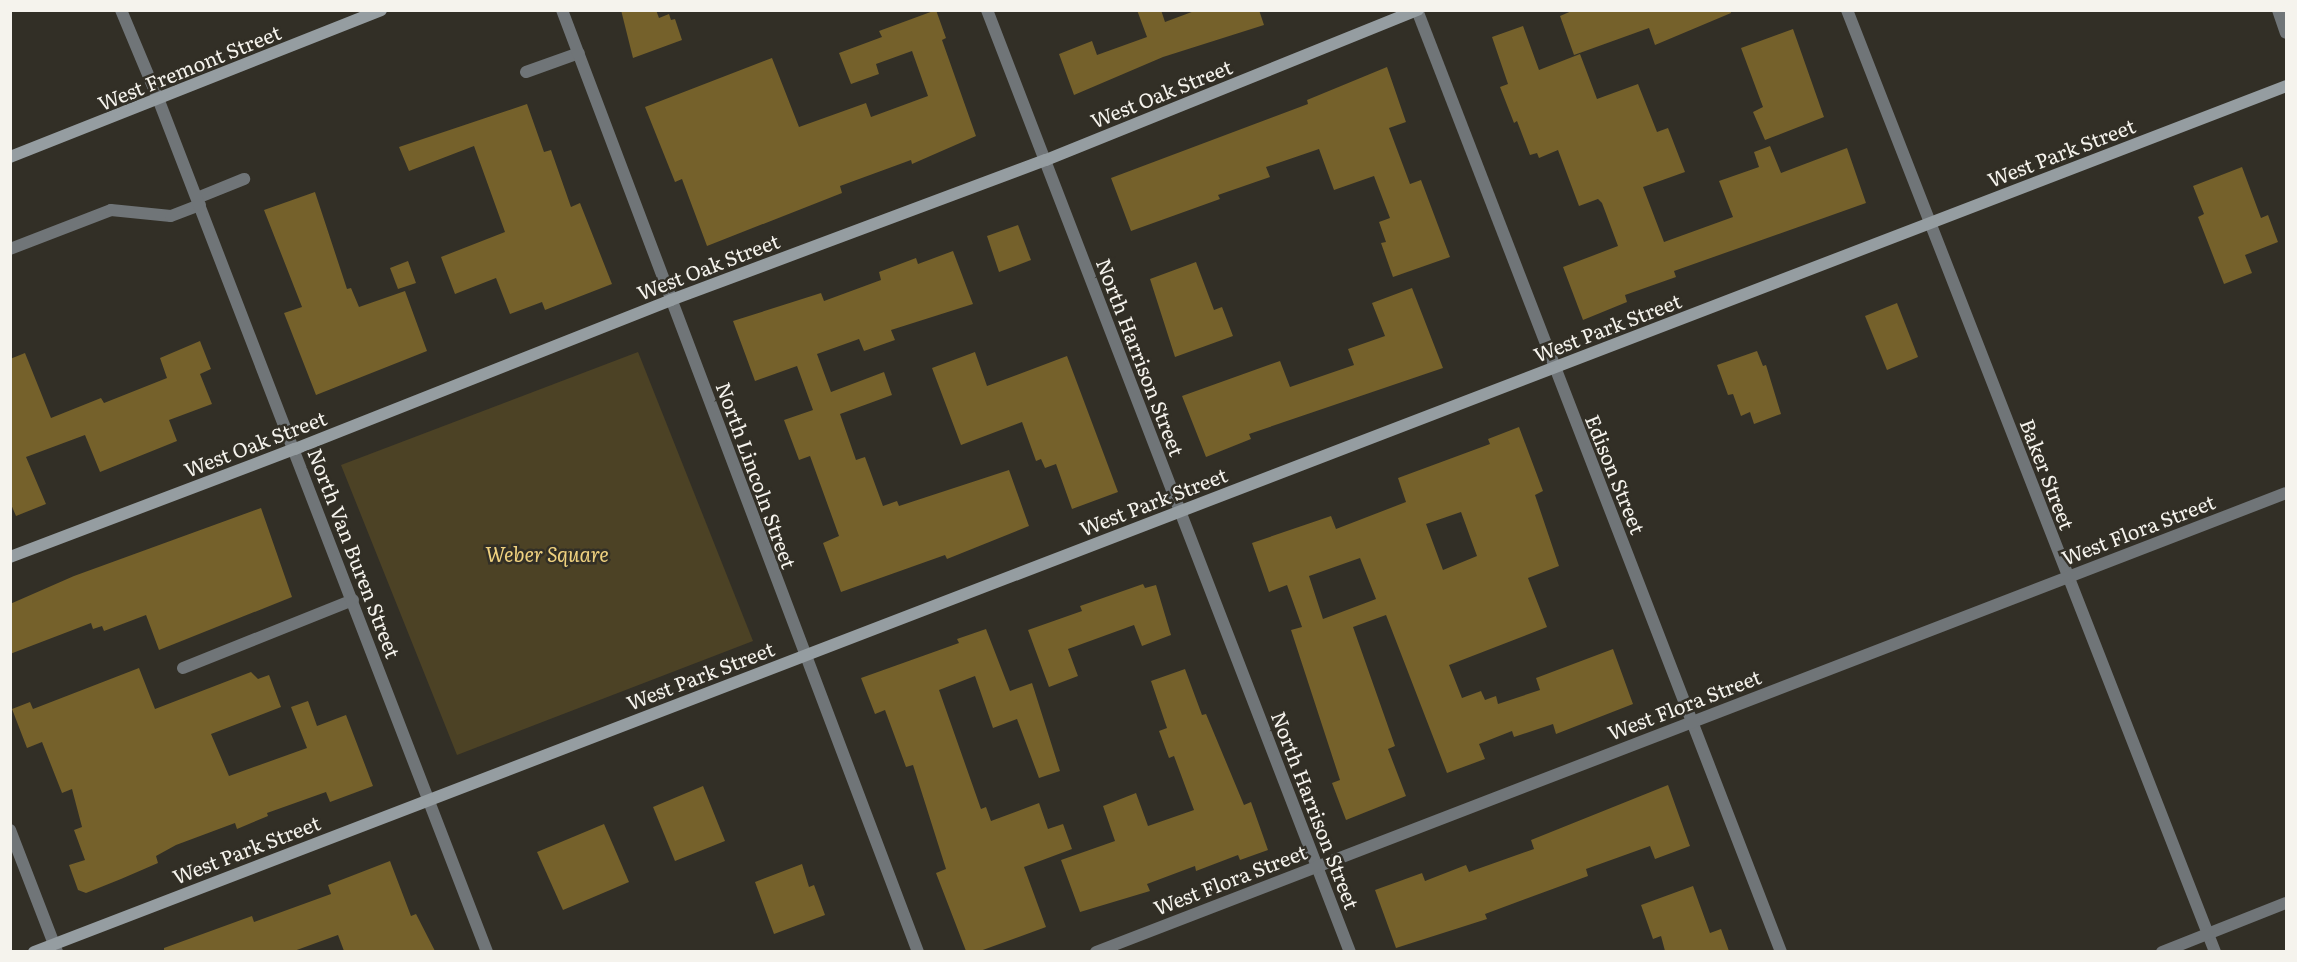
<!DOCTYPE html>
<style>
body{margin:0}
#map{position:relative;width:2297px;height:962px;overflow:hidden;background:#322f26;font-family:Literata,serif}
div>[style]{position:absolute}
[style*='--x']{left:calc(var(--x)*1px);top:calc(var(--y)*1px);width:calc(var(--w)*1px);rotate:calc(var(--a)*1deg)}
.green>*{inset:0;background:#4c4225}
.building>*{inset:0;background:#75612b}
.lane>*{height:12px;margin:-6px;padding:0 6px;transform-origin:6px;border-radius:6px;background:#707578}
.street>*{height:12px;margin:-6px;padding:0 6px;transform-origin:6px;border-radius:6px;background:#707578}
.secondary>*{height:12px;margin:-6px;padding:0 6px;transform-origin:6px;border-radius:6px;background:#959da1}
span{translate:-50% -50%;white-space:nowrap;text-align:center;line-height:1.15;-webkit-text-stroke:5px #322f26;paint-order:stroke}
.street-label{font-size:20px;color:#f5f3ed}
.park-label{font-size:20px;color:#efd17f;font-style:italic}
.frame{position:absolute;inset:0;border:12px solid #f5f3ed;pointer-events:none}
</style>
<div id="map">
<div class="green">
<div style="clip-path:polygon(638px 352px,753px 641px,457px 755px,341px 465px)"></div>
</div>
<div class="building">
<div style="clip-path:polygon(621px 10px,656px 10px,659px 18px,669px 14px,671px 20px,675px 19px,682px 40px,633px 58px)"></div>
<div style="clip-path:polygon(936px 10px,946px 38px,942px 40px,976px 136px,912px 164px,911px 160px,840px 186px,842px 193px,707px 246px,682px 179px,675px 182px,645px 107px,772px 58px,799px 127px,866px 103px,871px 117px,928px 96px,912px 51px,876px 64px,879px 74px,851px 84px,839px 53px,882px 37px,879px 31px)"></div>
<div style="clip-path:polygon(1137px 10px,1161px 10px,1165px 22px,1197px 10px,1259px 10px,1264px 25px,1163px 57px,1074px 95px,1059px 54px,1092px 41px,1097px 55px,1147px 37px)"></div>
<div style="clip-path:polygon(1574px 10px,1730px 10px,1731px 13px,1655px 45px,1649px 28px,1574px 55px,1560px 16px)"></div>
<div style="clip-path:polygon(1523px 26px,1539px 70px,1580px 54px,1597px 99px,1638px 84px,1657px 132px,1668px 128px,1685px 172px,1643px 187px,1664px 242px,1733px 217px,1719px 181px,1759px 167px,1754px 152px,1770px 146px,1781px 173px,1847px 148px,1866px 203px,1674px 271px,1676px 277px,1625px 295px,1627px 302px,1583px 320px,1563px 267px,1618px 246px,1602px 203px,1598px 199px,1579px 206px,1558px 150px,1539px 158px,1537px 153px,1530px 155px,1517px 121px,1514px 123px,1500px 87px,1508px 84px,1492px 37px)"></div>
<div style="clip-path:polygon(1793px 29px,1824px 117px,1765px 140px,1753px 112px,1763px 107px,1741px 48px)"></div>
<div style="clip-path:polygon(1387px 67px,1406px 122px,1389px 128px,1410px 184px,1421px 180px,1450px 257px,1393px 277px,1381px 243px,1386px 242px,1379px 222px,1390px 218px,1374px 176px,1334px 190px,1319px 149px,1266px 167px,1270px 177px,1218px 195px,1220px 199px,1131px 231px,1111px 178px,1308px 104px,1307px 100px)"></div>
<div style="clip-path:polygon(527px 104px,544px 152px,551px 150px,571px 207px,580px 203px,612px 284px,545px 310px,542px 302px,510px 314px,496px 278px,455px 294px,441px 257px,505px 232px,474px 146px,409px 171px,399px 147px)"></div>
<div style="clip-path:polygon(2242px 167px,2261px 218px,2268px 215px,2278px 242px,2245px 255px,2252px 273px,2224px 284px,2198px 217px,2204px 214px,2193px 186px)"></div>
<div style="clip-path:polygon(315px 192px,347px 289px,351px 288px,359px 307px,405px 291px,427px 351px,316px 395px,284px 313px,302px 307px,264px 210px)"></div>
<div style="clip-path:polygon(1018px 225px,1031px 260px,999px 272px,987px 236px)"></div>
<div style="clip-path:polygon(953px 251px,973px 304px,891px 330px,895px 340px,864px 351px,859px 339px,817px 354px,831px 392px,884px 372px,892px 395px,840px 414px,856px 460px,865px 457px,883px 506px,897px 501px,899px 506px,1009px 470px,1029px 526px,947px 559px,945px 555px,841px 592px,823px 543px,839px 536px,810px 456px,799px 460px,784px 420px,813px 410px,797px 366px,755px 381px,733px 321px,821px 293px,824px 301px,881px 280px,879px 272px,916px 258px,918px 264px)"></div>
<div style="clip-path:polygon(408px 261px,416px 283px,398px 289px,390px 268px)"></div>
<div style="clip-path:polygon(1196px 262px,1214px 310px,1222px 307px,1233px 336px,1175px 357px,1150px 279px)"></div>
<div style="clip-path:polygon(1412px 288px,1443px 368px,1249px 434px,1251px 439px,1206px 457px,1182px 396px,1280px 361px,1290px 387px,1354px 365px,1348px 349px,1385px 336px,1372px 303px)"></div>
<div style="clip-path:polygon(1897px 303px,1918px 357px,1887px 370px,1865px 316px)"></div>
<div style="clip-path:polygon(200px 341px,211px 369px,200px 374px,212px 404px,169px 420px,177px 441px,100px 472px,85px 435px,26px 457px,46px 504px,16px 516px,10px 502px,10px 359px,25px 353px,51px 418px,101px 398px,104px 403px,167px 378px,160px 358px)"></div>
<div style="clip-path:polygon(1757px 351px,1763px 366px,1766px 365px,1781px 414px,1754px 424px,1750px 412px,1741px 416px,1733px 394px,1728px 395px,1717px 365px)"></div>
<div style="clip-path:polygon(975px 352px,987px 386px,1067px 356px,1118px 492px,1072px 509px,1056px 464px,1045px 468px,1041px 459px,1036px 461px,1022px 422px,961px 445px,932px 368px)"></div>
<div style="clip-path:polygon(evenodd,1519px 427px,1543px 491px,1535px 495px,1559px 566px,1528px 578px,1547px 627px,1449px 665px,1462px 698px,1481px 691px,1485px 700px,1496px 696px,1498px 704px,1540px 690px,1536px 678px,1613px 649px,1633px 704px,1556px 734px,1553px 724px,1514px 737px,1512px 731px,1479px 744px,1485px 759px,1447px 773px,1386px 615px,1353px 627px,1395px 746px,1388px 749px,1406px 796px,1346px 820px,1332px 783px,1340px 780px,1291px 630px,1302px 627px,1287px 585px,1269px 592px,1252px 543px,1331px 516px,1336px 529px,1406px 502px,1398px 478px,1490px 444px,1488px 439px,1519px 427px,1461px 512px,1477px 556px,1443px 570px,1426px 524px,1461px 512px,1519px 427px,1360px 558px,1376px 599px,1323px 619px,1309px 576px,1360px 558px)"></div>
<div style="clip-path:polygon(261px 508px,292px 597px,159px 650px,146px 615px,104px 631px,102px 626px,93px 629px,91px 623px,10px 654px,10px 604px,74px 576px)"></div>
<div style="clip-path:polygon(1143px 584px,1145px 588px,1156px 585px,1171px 635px,1142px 646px,1134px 625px,1068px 649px,1078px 676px,1049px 687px,1028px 630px,1082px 611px,1080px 606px)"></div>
<div style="clip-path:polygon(986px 629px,1010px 691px,1032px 683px,1060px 771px,1039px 778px,1017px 719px,993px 728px,975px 676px,939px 690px,981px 809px,986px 807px,991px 821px,1039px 803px,1048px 829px,1063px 824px,1072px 849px,1024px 867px,1046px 927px,980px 951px,966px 951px,936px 873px,946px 869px,913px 765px,906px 767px,885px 710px,875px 714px,861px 678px,959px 643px,957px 639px)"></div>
<div style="clip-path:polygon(139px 668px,155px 709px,251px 672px,258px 679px,269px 675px,281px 707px,211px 734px,229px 776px,307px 748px,291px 707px,308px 701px,317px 726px,346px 715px,373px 786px,330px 802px,326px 792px,267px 813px,268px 816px,237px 829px,235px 823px,176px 845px,156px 856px,158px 863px,121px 879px,86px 893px,78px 890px,69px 865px,85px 860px,74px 830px,82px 827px,72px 789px,62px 793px,42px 742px,27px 748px,12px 709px,30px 702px,33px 709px)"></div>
<div style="clip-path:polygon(1185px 669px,1202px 715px,1206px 714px,1244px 805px,1251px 802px,1268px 850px,1240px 860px,1238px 855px,1196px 871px,1195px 866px,1147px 884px,1150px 891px,1080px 912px,1061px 860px,1115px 841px,1103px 806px,1136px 793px,1148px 826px,1194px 810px,1174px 756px,1169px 758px,1159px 731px,1167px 728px,1151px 681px)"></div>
<div style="clip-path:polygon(1668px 785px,1690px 846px,1655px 859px,1650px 846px,1586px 869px,1588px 876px,1485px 914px,1487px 919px,1396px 948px,1375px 890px,1422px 873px,1425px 881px,1466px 865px,1469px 872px,1534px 849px,1531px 840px)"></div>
<div style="clip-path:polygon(703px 786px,725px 841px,675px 861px,653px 807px)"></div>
<div style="clip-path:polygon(604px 824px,629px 882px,563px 910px,537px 852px)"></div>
<div style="clip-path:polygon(390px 861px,411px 916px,416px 914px,435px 951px,344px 951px,338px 935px,294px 951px,164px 951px,164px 948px,252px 916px,254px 922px,331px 894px,328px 885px)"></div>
<div style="clip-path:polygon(802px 864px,809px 887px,814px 885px,825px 915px,774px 934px,755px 882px)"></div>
<div style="clip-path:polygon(1693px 886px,1710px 933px,1721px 929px,1729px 951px,1665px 951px,1661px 936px,1653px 939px,1641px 905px)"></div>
</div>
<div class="lane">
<div style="--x:121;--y:10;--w:99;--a:67.3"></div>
<div style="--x:526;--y:72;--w:56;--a:-19.7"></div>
<div style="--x:197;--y:198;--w:51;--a:-22"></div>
<div style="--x:10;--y:249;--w:108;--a:-21.1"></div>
<div style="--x:111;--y:210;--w:60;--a:5.7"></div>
<div style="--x:171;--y:216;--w:31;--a:-21"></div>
<div style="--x:183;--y:668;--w:183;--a:-21.8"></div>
</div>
<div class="street">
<div style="--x:562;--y:10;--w:1007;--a:69.3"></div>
<div style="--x:987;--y:10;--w:1010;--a:68.93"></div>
<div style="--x:1417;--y:10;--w:1010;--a:68.87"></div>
<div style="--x:1847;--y:10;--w:1011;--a:68.66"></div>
<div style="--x:2278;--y:10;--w:24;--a:71"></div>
<div style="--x:159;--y:101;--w:912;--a:68.92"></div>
<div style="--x:10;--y:830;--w:131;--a:68.9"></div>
<div style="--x:1096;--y:952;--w:1275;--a:-21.09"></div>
<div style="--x:2162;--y:952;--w:133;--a:-21.6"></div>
</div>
<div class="secondary">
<div style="--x:10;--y:157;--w:399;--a:-21.6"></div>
<div style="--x:10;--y:557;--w:305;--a:-20.8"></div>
<div style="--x:295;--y:449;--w:404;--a:-21.6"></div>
<div style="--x:671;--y:300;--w:400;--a:-20.5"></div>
<div style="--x:1046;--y:160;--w:401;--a:-22"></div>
<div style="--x:34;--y:952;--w:2413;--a:-21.03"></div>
</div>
<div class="street-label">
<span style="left:189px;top:67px;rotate:-22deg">West Fremont Street</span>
<span style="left:1161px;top:93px;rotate:-22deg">West Oak Street</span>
<span style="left:2061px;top:152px;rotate:-21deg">West Park Street</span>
<span style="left:708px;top:266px;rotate:-21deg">West Oak Street</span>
<span style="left:1607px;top:327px;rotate:-21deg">West Park Street</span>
<span style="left:1141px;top:357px;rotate:69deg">North Harrison Street</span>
<span style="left:255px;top:443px;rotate:-21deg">West Oak Street</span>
<span style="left:1616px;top:474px;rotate:68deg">Edison Street</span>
<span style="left:2048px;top:474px;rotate:69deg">Baker Street</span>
<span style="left:757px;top:475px;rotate:70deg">North Lincoln Street</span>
<span style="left:1153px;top:501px;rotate:-21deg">West Park Street</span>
<span style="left:2138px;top:529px;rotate:-21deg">West Flora Street</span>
<span style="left:355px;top:553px;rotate:69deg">North Van Buren Street</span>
<span style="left:700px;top:675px;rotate:-21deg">West Park Street</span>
<span style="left:1684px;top:704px;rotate:-21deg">West Flora Street</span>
<span style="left:1316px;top:810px;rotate:69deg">North Harrison Street</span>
<span style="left:246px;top:849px;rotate:-21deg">West Park Street</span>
<span style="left:1230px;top:879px;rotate:-21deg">West Flora Street</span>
</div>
<div class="park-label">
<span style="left:547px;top:553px">Weber Square</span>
</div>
<div class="frame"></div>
</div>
